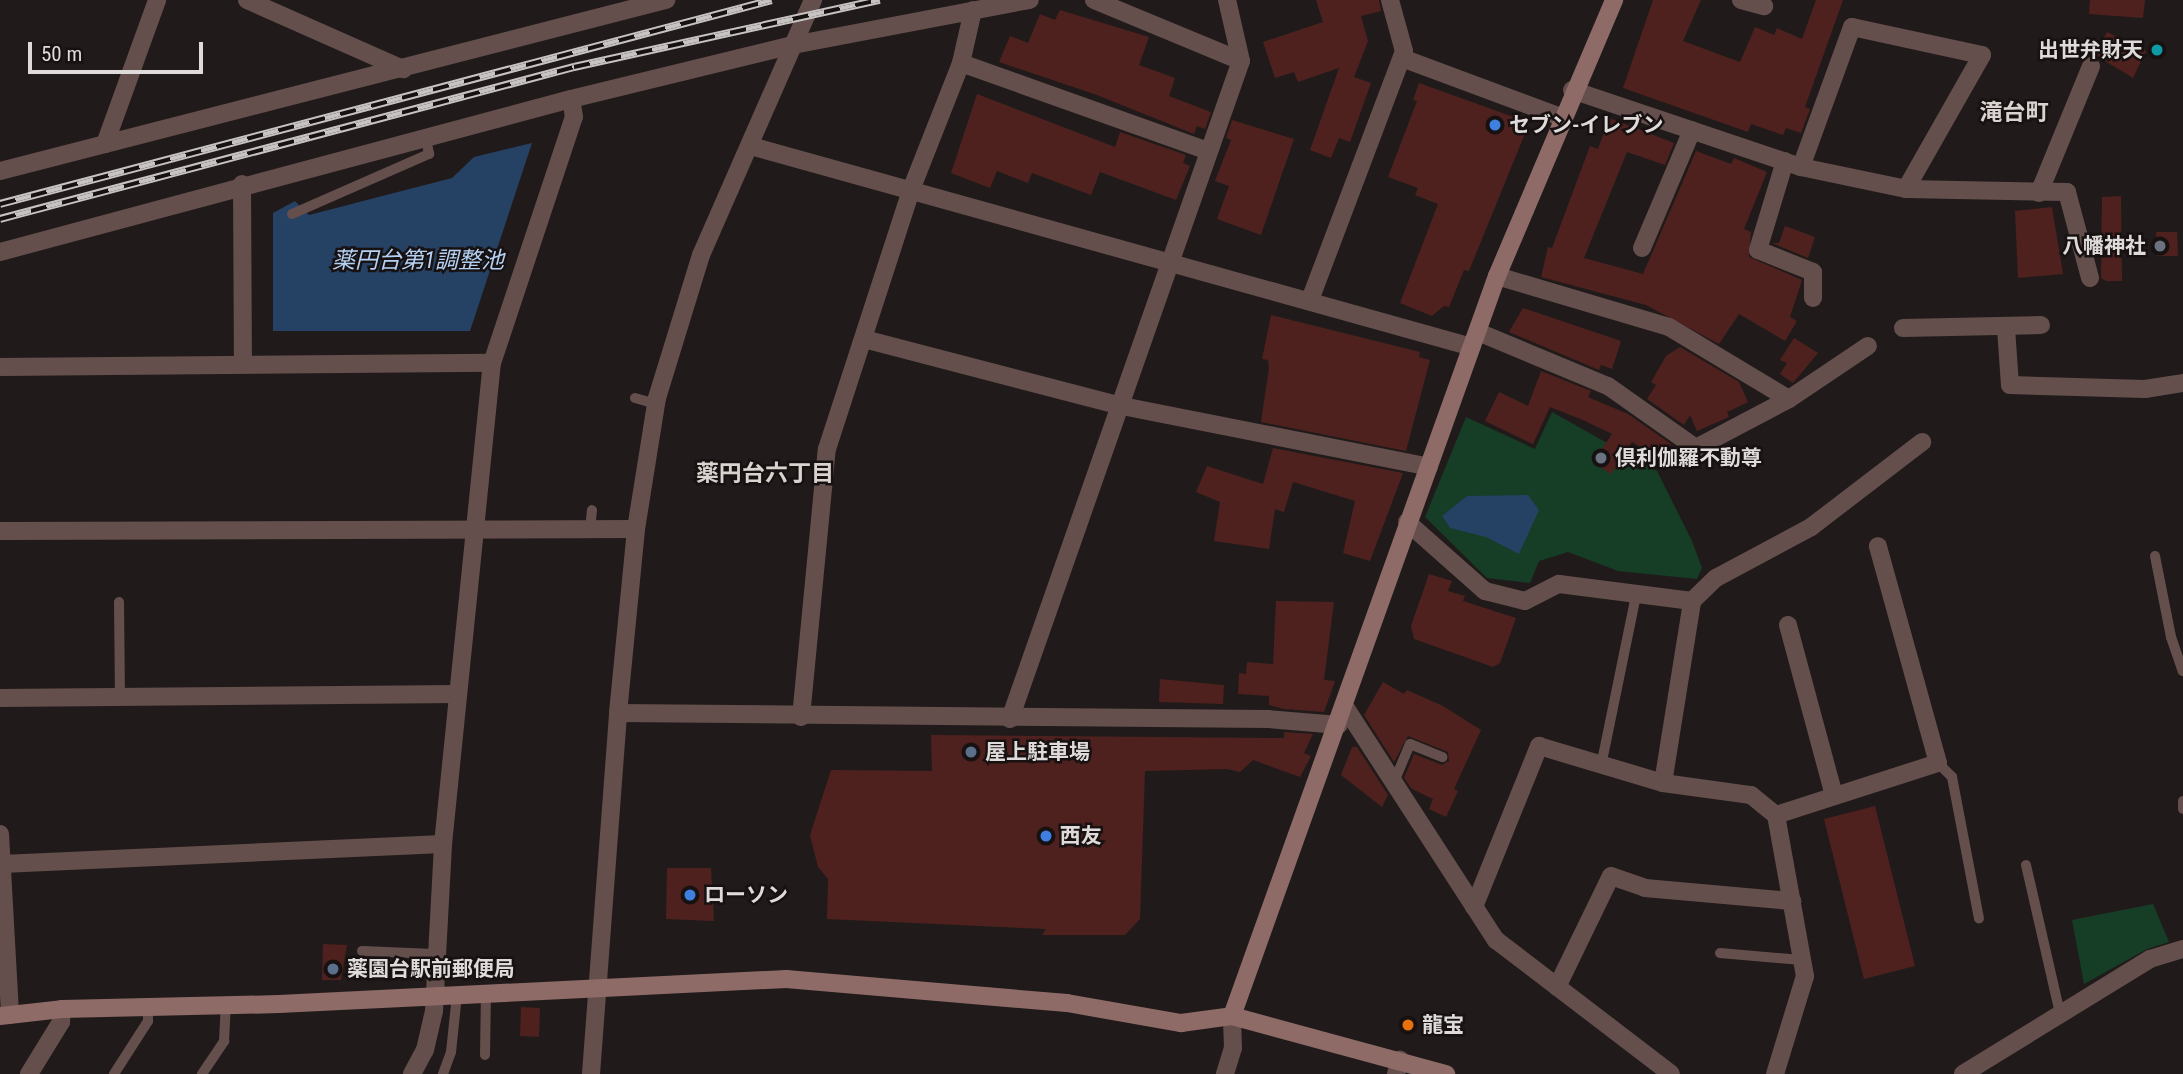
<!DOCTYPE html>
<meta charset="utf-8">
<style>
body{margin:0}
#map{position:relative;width:2183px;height:1074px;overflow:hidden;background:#201b1a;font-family:"Roboto Condensed","Noto Sans JP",sans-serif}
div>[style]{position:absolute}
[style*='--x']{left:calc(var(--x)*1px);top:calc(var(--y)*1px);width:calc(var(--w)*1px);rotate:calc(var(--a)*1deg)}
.green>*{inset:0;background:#163d25}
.water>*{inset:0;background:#254164}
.building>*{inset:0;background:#4e211e}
.lane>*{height:10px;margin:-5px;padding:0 5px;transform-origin:5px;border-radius:5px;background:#654f4d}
.street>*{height:18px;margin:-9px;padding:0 9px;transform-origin:9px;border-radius:9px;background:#654f4d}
.secondary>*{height:18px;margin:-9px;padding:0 9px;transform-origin:9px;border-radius:9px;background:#8f6b68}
.rail>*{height:8px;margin-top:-4px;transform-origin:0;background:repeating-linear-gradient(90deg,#171211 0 16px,#c7c3c2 0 32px);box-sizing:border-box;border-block:2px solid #c7c3c2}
.dots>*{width:19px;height:19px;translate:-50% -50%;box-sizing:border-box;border:4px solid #171211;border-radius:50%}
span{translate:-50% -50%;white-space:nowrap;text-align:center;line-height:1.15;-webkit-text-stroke:5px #171211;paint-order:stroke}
.poi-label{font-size:21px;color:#dfdbda;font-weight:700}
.right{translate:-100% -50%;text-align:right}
.left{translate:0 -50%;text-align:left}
.neighbourhood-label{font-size:23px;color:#d9d2cf;font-weight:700}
.water-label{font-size:23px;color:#b4d1f5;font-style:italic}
.scale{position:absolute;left:28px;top:42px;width:175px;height:32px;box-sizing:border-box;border:4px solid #dfdbda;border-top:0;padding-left:9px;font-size:21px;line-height:24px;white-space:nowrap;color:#dfdbda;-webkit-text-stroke:5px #171211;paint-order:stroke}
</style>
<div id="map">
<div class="green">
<div style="clip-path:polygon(1552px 412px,1657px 471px,1692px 541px,1702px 568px,1697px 579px,1618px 571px,1568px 552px,1539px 561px,1530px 583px,1487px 578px,1425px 517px,1466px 417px,1535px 449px)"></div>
<div style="clip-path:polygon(2153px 904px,2169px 942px,2147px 949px,2084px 984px,2072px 920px)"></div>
</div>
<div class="water">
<div style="clip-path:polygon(532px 143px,470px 331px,273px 331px,273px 213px,295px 201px,309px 215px,452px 178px,474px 157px)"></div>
<div style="clip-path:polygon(1528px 495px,1539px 510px,1519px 554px,1486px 537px,1450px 528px,1442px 516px,1467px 496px)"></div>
</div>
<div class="building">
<div style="clip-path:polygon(1316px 0,1379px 0,1381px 11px,1361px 16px,1368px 41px,1354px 77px,1371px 83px,1350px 142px,1339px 138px,1331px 158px,1310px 150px,1339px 68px,1298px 82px,1294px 72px,1275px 78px,1263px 42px,1323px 22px)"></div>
<div style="clip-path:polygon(1653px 0,1701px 0,1683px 41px,1740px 62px,1755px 27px,1774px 35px,1777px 28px,1802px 39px,1816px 0,1843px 0,1805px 107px,1810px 109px,1801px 133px,1786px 128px,1783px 135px,1751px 124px,1748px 132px,1623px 88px)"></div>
<div style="clip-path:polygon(2090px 0,2145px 0,2143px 18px,2089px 14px)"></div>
<div style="clip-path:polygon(1060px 10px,1149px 37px,1139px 65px,1175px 78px,1169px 96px,1211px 112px,1205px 129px,1197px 126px,1194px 134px,1097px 95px,999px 62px,1010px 36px,1028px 43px,1040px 14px,1055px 20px)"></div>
<div style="clip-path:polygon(2107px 32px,2146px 51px,2133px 78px,2095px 55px)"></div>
<div style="clip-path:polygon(1419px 83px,1522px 120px,1526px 131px,1469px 271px,1464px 270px,1449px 307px,1444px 306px,1432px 316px,1400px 303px,1438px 204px,1415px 195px,1418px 188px,1388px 177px,1417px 101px,1413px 100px)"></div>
<div style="clip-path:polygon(977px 94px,1115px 147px,1120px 132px,1186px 155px,1183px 163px,1190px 166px,1176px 200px,1100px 172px,1091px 195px,1032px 173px,1028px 183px,997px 171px,990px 188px,951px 173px)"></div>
<div style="clip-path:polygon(1609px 118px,1674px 143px,1665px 165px,1627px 152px,1584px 258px,1643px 274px,1696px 151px,1731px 164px,1734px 158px,1767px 172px,1744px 229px,1751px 232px,1749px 257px,1802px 280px,1790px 317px,1797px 321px,1785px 341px,1739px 314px,1719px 344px,1646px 305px,1541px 277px,1548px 247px,1552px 248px,1590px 146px,1598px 149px)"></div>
<div style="clip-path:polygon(1232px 120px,1294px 139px,1261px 235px,1217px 219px,1229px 186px,1215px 181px,1231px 140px,1226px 138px)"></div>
<div style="clip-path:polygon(2121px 196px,2122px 281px,2106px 281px,2101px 278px,2102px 197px)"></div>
<div style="clip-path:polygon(2052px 207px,2063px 274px,2018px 278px,2015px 211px)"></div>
<div style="clip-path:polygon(1785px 226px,1815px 237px,1808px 258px,1772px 243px,1779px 243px)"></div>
<div style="clip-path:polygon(2156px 232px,2177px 232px,2178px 256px,2157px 256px)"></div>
<div style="clip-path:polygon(1523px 308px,1621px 341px,1612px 369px,1601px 365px,1599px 370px,1509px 332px)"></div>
<div style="clip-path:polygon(1271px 315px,1420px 352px,1419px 357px,1430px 360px,1406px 451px,1261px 422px,1269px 368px,1268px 360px,1262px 359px)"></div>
<div style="clip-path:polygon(1794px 338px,1818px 353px,1793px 383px,1780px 374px,1787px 363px,1780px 360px)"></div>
<div style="clip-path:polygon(1680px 347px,1739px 382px,1748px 402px,1727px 412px,1729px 417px,1697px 431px,1690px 415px,1684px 425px,1647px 399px,1656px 385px,1651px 382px,1666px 356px)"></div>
<div style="clip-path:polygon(1541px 371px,1591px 391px,1588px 397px,1628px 414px,1671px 444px,1660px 460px,1632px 442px,1611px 474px,1593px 462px,1612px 434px,1583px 420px,1550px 407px,1533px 444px,1485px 421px,1499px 392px,1528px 406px)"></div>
<div style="clip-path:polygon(1273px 448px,1403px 473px,1370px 561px,1343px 553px,1355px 501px,1293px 482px,1284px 512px,1275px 509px,1269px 549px,1214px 541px,1220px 502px,1196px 492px,1207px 466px,1263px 484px)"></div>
<div style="clip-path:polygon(1429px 574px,1452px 581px,1448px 591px,1465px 596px,1463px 601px,1516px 618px,1500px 663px,1493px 667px,1414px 639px,1411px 626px)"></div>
<div style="clip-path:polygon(1276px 601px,1334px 602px,1324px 680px,1335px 681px,1324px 712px,1284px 709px,1269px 705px,1269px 696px,1238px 694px,1239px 673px,1246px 674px,1247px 662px,1273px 664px)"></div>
<div style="clip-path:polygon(1160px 679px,1224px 685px,1223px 704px,1159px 702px)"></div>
<div style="clip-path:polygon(1383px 682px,1404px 694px,1407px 690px,1443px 706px,1481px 730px,1454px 789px,1458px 791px,1446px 817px,1429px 809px,1433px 799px,1412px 789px,1404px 778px,1414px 754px,1442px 765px,1449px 761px,1448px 752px,1408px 736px,1394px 762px,1364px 715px)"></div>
<div style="clip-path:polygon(1284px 732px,1313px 734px,1304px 753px,1311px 756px,1300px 777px,1253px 760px,1240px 772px,1227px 769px,1145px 771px,1140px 919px,1125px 935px,1042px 935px,1046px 929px,827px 919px,828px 879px,818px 867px,810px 835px,831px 770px,932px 771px,931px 735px,1284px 738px)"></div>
<div style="clip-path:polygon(1352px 747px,1357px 747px,1388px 795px,1382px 807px,1341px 775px)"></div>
<div style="clip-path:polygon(1875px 806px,1915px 966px,1864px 979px,1824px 819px)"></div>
<div style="clip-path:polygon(667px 868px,711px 868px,714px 921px,666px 919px)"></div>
<div style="clip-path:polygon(323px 944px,347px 945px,341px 980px,322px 980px)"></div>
<div style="clip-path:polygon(521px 1007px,540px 1008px,539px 1037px,520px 1036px)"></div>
</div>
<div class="lane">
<div style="--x:292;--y:214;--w:150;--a:-23.7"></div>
<div style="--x:429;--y:154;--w:16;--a:-101"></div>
<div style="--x:635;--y:398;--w:22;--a:16"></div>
<div style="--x:590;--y:529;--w:19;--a:-84"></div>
<div style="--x:2155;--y:556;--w:83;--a:78.8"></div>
<div style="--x:2171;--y:637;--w:36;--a:71"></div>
<div style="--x:119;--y:602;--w:95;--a:89.4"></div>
<div style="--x:1938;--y:763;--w:20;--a:45"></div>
<div style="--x:1952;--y:777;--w:144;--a:79.2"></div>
<div style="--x:1601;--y:766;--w:174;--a:-78.4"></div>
<div style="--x:1394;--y:782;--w:41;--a:-67.2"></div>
<div style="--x:1410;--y:744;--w:35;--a:22"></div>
<div style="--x:2183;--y:801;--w:8;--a:90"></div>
<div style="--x:2026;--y:865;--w:152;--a:77.1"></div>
<div style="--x:362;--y:951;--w:72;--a:2.4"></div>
<div style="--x:1720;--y:953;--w:82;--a:4.9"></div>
<div style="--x:485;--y:1055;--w:62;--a:-89.1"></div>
<div style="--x:114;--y:1074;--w:63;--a:-57.3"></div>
<div style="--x:148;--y:1021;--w:14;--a:-90"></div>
<div style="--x:202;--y:1074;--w:40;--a:-56"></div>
<div style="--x:224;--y:1041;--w:35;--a:-87"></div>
<div style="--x:443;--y:1074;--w:23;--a:-70"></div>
<div style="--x:451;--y:1052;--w:57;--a:-84"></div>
</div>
<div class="street">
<div style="--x:247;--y:0;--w:171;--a:23.9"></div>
<div style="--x:1094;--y:0;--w:159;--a:22.5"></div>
<div style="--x:1741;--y:0;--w:24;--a:15"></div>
<div style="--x:1402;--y:58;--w:170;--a:20.4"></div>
<div style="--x:961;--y:63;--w:262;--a:19.6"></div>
<div style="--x:1572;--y:90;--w:242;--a:18.6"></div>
<div style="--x:1801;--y:167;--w:107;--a:11.8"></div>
<div style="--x:1906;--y:189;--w:161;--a:1.1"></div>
<div style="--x:2067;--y:192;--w:89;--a:75"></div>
<div style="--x:105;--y:144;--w:153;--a:-70.1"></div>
<div style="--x:751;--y:146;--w:748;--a:15.58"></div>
<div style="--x:1785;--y:161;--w:93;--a:106.9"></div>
<div style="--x:1758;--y:250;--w:59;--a:21.8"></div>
<div style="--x:1813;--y:272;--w:26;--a:90"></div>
<div style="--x:1801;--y:167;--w:149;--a:-70"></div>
<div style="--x:1852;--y:27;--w:133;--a:12.2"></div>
<div style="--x:1982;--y:55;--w:154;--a:119.6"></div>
<div style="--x:0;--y:171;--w:688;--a:-14.4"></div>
<div style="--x:242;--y:184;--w:180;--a:89.7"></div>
<div style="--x:2039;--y:193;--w:137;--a:-67.7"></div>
<div style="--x:1642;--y:248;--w:128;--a:-67"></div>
<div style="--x:0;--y:252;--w:591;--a:-15"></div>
<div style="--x:571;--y:99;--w:228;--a:-13.7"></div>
<div style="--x:793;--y:45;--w:241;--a:-10.8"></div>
<div style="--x:1497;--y:276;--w:179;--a:16.5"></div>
<div style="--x:1669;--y:327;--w:140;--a:31"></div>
<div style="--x:1310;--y:300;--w:266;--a:-69.3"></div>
<div style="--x:1404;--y:51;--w:53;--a:-105.4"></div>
<div style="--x:1903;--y:328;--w:138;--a:-1.2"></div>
<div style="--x:2006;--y:328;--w:57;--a:86"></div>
<div style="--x:2010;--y:385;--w:135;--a:1.7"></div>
<div style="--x:2145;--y:389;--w:38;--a:-9"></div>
<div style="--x:1478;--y:332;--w:141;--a:22.6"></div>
<div style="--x:1608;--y:386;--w:108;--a:35.2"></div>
<div style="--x:1696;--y:448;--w:105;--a:-27.8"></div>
<div style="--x:1789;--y:399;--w:95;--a:-33.9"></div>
<div style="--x:864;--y:339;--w:261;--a:14.6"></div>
<div style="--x:1117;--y:405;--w:318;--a:11.2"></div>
<div style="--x:0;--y:367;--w:492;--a:-0.5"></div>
<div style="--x:1407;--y:522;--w:104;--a:41.5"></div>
<div style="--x:1485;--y:591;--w:41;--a:14"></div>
<div style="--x:1525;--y:601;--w:38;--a:-27"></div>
<div style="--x:1559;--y:584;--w:134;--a:7.3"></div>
<div style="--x:1692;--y:601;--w:33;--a:-44"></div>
<div style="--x:1716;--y:578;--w:108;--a:-28.2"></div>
<div style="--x:1811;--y:527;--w:140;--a:-37.4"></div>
<div style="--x:0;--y:531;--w:636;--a:-0.18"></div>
<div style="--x:1788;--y:625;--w:176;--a:74.9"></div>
<div style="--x:0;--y:698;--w:458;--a:-0.5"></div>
<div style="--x:1345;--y:707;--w:278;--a:57.1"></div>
<div style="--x:1496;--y:940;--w:220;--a:37.4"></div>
<div style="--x:618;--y:713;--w:650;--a:0.53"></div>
<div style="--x:1268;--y:719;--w:71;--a:4.8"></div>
<div style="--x:801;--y:717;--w:269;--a:-84.5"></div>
<div style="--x:827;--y:449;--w:272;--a:-72"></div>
<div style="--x:911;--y:190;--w:136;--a:-68.5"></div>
<div style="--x:961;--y:63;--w:54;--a:-77.2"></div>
<div style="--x:1010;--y:719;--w:697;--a:-70.66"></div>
<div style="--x:1241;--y:61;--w:63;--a:-102.9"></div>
<div style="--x:1663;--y:783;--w:184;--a:-80.9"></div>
<div style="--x:1776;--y:815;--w:170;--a:-17.8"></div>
<div style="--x:1938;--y:763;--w:225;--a:-105.5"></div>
<div style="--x:0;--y:834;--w:181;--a:86.8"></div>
<div style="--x:2;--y:864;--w:441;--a:-2.6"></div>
<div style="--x:1474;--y:907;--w:174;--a:-68"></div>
<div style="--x:1539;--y:746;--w:129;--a:16.6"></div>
<div style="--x:1663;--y:783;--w:89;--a:7.8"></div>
<div style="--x:1751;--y:795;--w:32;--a:39"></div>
<div style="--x:1776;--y:815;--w:164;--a:79.8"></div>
<div style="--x:1805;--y:976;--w:102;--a:107"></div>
<div style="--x:1557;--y:987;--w:123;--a:-64.1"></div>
<div style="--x:1611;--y:876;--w:36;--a:19"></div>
<div style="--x:1645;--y:888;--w:148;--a:5.1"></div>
<div style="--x:29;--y:1074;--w:61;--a:-58.4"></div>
<div style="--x:61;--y:1022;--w:13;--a:-86"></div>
<div style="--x:412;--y:1074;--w:27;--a:-62"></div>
<div style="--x:425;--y:1050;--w:40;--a:-77"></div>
<div style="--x:434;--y:1011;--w:167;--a:-86.9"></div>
<div style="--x:443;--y:844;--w:483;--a:-84.2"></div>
<div style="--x:492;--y:363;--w:259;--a:-71.6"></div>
<div style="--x:574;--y:117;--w:18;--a:-99"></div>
<div style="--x:591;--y:1074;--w:362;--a:-85.7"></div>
<div style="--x:618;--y:713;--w:185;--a:-84.4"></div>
<div style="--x:636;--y:529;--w:133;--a:-80.9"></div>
<div style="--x:657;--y:398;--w:150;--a:-72.9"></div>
<div style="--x:701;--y:255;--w:279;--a:-66.3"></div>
<div style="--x:1225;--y:1074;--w:27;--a:-73"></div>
<div style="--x:1233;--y:1048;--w:32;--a:-92"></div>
<div style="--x:1396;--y:1074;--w:15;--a:-74"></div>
<div style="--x:1963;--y:1074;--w:220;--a:-31.6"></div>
<div style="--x:2150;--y:959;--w:34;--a:-17"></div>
</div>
<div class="secondary">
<div style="--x:0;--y:1016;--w:62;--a:-6.4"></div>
<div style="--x:62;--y:1009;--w:217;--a:-1.3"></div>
<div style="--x:279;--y:1004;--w:508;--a:-2.82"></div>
<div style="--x:786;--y:979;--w:282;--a:4.9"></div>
<div style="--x:1067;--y:1003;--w:116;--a:10"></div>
<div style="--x:1181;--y:1023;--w:51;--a:-7.8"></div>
<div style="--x:1232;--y:1016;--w:222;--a:15.2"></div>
<div style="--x:1232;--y:1016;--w:786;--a:-70.3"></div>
<div style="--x:1497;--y:276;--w:300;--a:-67"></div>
</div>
<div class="rail">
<div style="--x:0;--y:204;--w:798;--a:-14.8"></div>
<div style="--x:0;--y:219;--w:594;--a:-14.83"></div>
<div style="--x:574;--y:67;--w:313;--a:-12.4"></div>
</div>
<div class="dots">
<div style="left:2157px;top:50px;background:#0f9aa8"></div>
<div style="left:1495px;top:125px;background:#3f7fe0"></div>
<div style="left:2160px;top:246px;background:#6b7280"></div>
<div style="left:1601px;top:458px;background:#6b7280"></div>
<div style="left:971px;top:752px;background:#5c6f8a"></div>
<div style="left:1046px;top:836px;background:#3f7fe0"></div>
<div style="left:690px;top:895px;background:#3f7fe0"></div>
<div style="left:333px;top:969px;background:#5c6f8a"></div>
<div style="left:1408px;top:1025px;background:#e8710a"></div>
</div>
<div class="poi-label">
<span class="right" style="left:2143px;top:50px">出世弁財天</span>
<span class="left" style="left:1509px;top:125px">セブン-イレブン</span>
<span class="right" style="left:2146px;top:246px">八幡神社</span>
<span class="left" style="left:1615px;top:458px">倶利伽羅不動尊</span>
<span class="left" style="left:985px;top:752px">屋上駐車場</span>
<span class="left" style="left:1060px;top:836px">西友</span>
<span class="left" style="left:704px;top:895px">ローソン</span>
<span class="left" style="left:347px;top:969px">薬園台駅前郵便局</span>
<span class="left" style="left:1422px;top:1025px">龍宝</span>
</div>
<div class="neighbourhood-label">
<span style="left:2014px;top:113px">滝台町</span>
<span style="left:765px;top:474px">薬円台六丁目</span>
</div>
<div class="water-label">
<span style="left:418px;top:261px">薬円台第1調整池</span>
</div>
<div class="scale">50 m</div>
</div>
